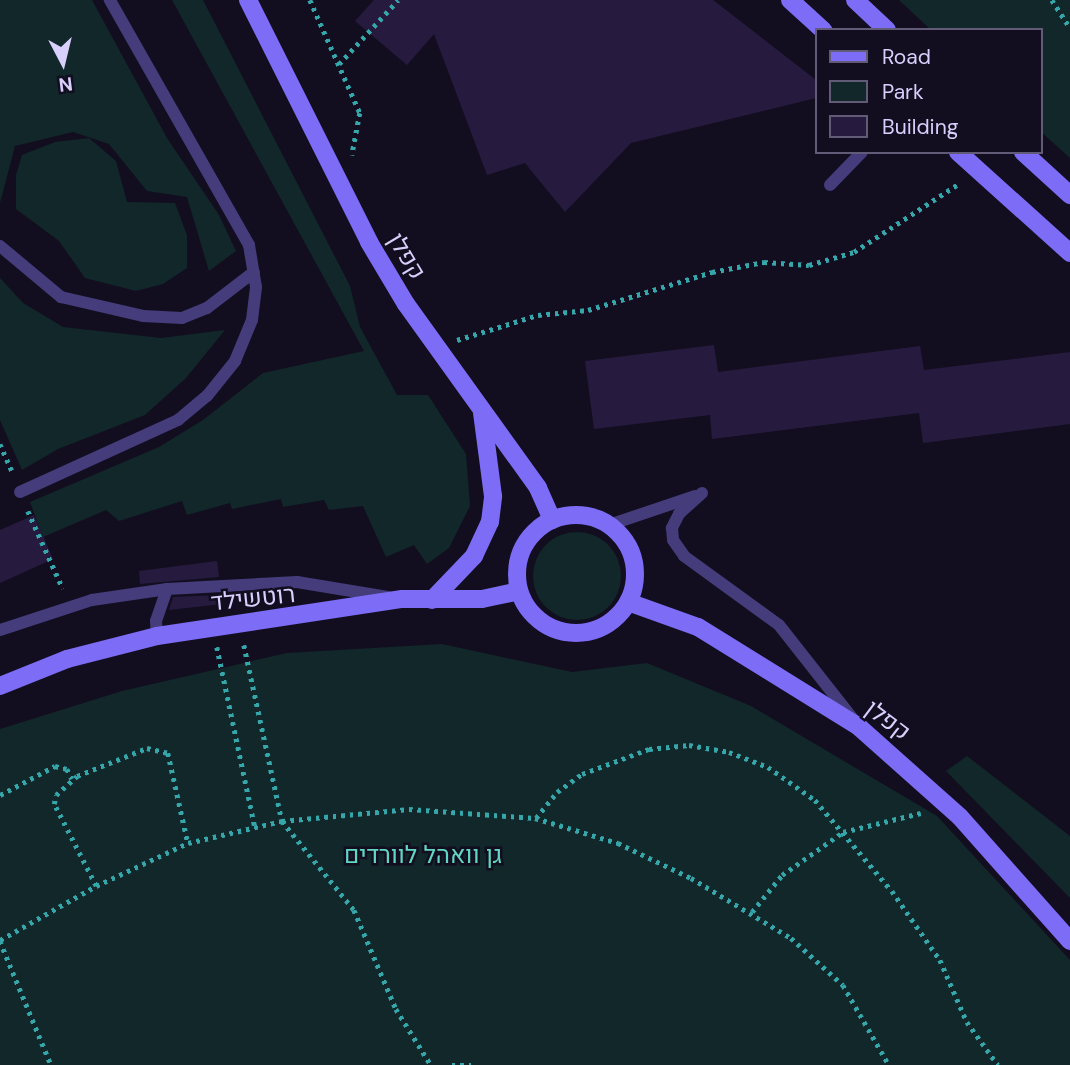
<!DOCTYPE html>
<meta charset="utf-8">
<style>
body{margin:0}
#map{position:relative;width:1070px;height:1065px;overflow:hidden;background:#120e1f;font-family:"DM Sans",Heebo,sans-serif}
div>[style]{position:absolute}
[style*='--x']{left:calc(var(--x)*1px);top:calc(var(--y)*1px);width:calc(var(--w)*1px);rotate:calc(var(--a)*1deg)}
.green>*{inset:0;background:#112729}
.round{border-radius:50%}
.building>*{inset:0;background:#261b3f}
.path>*{height:4.5px;margin-top:-2.25px;transform-origin:0;background:repeating-linear-gradient(90deg,#35a6aa 0 3.5px,transparent 0 8.5px)}
.lane>*{height:12px;margin:-6px;padding:0 6px;transform-origin:6px;border-radius:6px;background:#443c7b}
.secondary>*{height:18px;margin:-9px;padding:0 9px;transform-origin:9px;border-radius:9px;background:#7c6cf6}
.secondary>.ring{margin:-9px;padding:0;box-sizing:content-box;background:none;border:18px solid #7c6cf6;border-radius:50%}
span{translate:-50% -50%;white-space:nowrap;text-align:center;line-height:1.15;-webkit-text-stroke:5px #120e1f;paint-order:stroke}
.street-label{font-size:24px;color:#d8cffc}
.park-label{font-size:24px;color:#60d7c4}
.legend{position:absolute;left:815px;top:28px;width:228px;height:126px;box-sizing:border-box;background:#120e1f;border:2px solid #615b77;margin:0;padding:9px 12px;list-style:none;font-size:21px;color:#d8cffc}
.legend li{display:flex;align-items:center;gap:14px;height:35px}
.legend b{width:35px;border:2px solid #615b77}
.north{position:absolute;left:28px;top:28px;width:70px;height:70px;-webkit-text-stroke:5px #120e1f;paint-order:stroke;rotate:173deg;font-size:19px;font-weight:700;line-height:28px;text-align:center;color:#d8cffc}
.north::after{content:'';display:block;margin:auto;width:24px;height:32px;background:#d8cffc;clip-path:polygon(50% 0,100% 100%,50% 72%,0 100%)}
</style>
<div id="map">
<div class="green">
<div style="clip-path:polygon(0 0,92px 0,167px 138px,219px 215px,236px 251px,209px 271px,187px 197px,147px 191px,109px 144px,73px 132px,15px 146px,0 203px)"></div>
<div style="clip-path:polygon(172px 0,203px 0,350px 286px,360px 327px,397px 395px,428px 395px,466px 454px,470px 506px,449px 548px,427px 564px,414px 545px,386px 557px,363px 506px,329px 510px,324px 500px,283px 507px,281px 499px,232px 509px,230px 503px,187px 515px,182px 501px,119px 521px,106px 510px,43px 537px,30px 502px,159px 447px,203px 420px,263px 373px,364px 351px)"></div>
<div style="clip-path:polygon(899px 0,1070px 0,1070px 158px,1040px 131px,1040px 30px,931px 30px)"></div>
<div style="clip-path:polygon(89px 138px,116px 161px,127px 202px,175px 203px,187px 235px,187px 268px,163px 284px,136px 291px,85px 278px,59px 241px,16px 209px,16px 175px,22px 155px,55px 142px)"></div>
<div style="clip-path:polygon(0 278px,23px 303px,63px 327px,161px 338px,225px 330px,186px 378px,145px 415px,58px 449px,22px 470px,0 420px)"></div>
<div class="round" style="left:533px;top:532px;width:88px;height:88px"></div>
<div style="clip-path:polygon(442px 644px,572px 672px,647px 663px,751px 706px,937px 816px,1070px 960px,1070px 1065px,0 1065px,0 729px,122px 691px,287px 653px)"></div>
<div style="clip-path:polygon(967px 756px,1070px 836px,1070px 898px,946px 771px)"></div>
</div>
<div class="building">
<div style="clip-path:polygon(374px 0,713px 0,816px 80px,816px 98px,631px 143px,565px 212px,525px 163px,487px 175px,434px 34px,407px 65px,355px 21px)"></div>
<div style="clip-path:polygon(714px 345px,718px 372px,920px 346px,924px 370px,1070px 352px,1070px 424px,923px 443px,919px 413px,712px 439px,710px 415px,594px 429px,585px 361px)"></div>
<div style="clip-path:polygon(34px 515px,53px 559px,0 583px,0 530px)"></div>
<div style="clip-path:polygon(217px 561px,219px 577px,140px 584px,139px 571px)"></div>
<div style="clip-path:polygon(221px 595px,222px 604px,169px 610px,173px 597px)"></div>
</div>
<div class="path">
<div style="--x:310;--y:0;--w:124;--a:66.1"></div>
<div style="--x:360;--y:113;--w:43;--a:100.8"></div>
<div style="--x:1052;--y:0;--w:33;--a:57"></div>
<div style="--x:339;--y:64;--w:87;--a:-47.3"></div>
<div style="--x:457;--y:340;--w:85;--a:-17.2"></div>
<div style="--x:538;--y:315;--w:50;--a:-5.7"></div>
<div style="--x:588;--y:310;--w:130;--a:-17"></div>
<div style="--x:712;--y:272;--w:53;--a:-10.9"></div>
<div style="--x:764;--y:262;--w:45;--a:3.8"></div>
<div style="--x:809;--y:265;--w:47;--a:-16.1"></div>
<div style="--x:854;--y:252;--w:126;--a:-33.1"></div>
<div style="--x:0;--y:444;--w:32;--a:66"></div>
<div style="--x:28;--y:511;--w:85;--a:65.8"></div>
<div style="--x:244;--y:645;--w:180;--a:77.8"></div>
<div style="--x:282;--y:821;--w:114;--a:51"></div>
<div style="--x:354;--y:910;--w:108;--a:67"></div>
<div style="--x:396;--y:1009;--w:66;--a:58"></div>
<div style="--x:217;--y:647;--w:184;--a:78.1"></div>
<div style="--x:0;--y:795;--w:62;--a:-27.8"></div>
<div style="--x:55;--y:766;--w:12;--a:14"></div>
<div style="--x:67;--y:769;--w:11;--a:63"></div>
<div style="--x:536;--y:818;--w:33;--a:-51"></div>
<div style="--x:557;--y:792;--w:31;--a:-36"></div>
<div style="--x:582;--y:774;--w:72;--a:-20.5"></div>
<div style="--x:649;--y:749;--w:40;--a:-5.7"></div>
<div style="--x:689;--y:745;--w:41;--a:9.9"></div>
<div style="--x:729;--y:752;--w:42;--a:21"></div>
<div style="--x:768;--y:767;--w:57;--a:35.1"></div>
<div style="--x:815;--y:800;--w:119;--a:49.8"></div>
<div style="--x:892;--y:891;--w:84;--a:55.2"></div>
<div style="--x:940;--y:960;--w:68;--a:66.5"></div>
<div style="--x:967;--y:1022;--w:53;--a:54.2"></div>
<div style="--x:96;--y:886;--w:92;--a:-117.1"></div>
<div style="--x:54;--y:804;--w:9;--a:-77"></div>
<div style="--x:56;--y:795;--w:28;--a:-42"></div>
<div style="--x:77;--y:776;--w:75;--a:-21.8"></div>
<div style="--x:147;--y:748;--w:22;--a:13"></div>
<div style="--x:168;--y:753;--w:92;--a:77.5"></div>
<div style="--x:752;--y:912;--w:48;--a:-51"></div>
<div style="--x:782;--y:875;--w:75;--a:-35.2"></div>
<div style="--x:843;--y:832;--w:80;--a:-13.7"></div>
<div style="--x:0;--y:940;--w:110;--a:-29.4"></div>
<div style="--x:96;--y:886;--w:102;--a:-25.1"></div>
<div style="--x:188;--y:843;--w:97;--a:-13.2"></div>
<div style="--x:282;--y:821;--w:128;--a:-5.4"></div>
<div style="--x:409;--y:809;--w:126;--a:4.1"></div>
<div style="--x:535;--y:818;--w:87;--a:16.8"></div>
<div style="--x:618;--y:843;--w:81;--a:25.6"></div>
<div style="--x:691;--y:878;--w:117;--a:31"></div>
<div style="--x:791;--y:938;--w:70;--a:42.1"></div>
<div style="--x:843;--y:985;--w:92;--a:60.1"></div>
<div style="--x:0;--y:941;--w:134;--a:67.6"></div>
<div style="--x:452;--y:1065;--w:19;--a:0"></div>
</div>
<div class="lane">
<div style="--x:830;--y:185;--w:46;--a:-45.9"></div>
<div style="--x:0;--y:246;--w:80;--a:39.9"></div>
<div style="--x:61;--y:297;--w:84;--a:13"></div>
<div style="--x:143;--y:316;--w:39;--a:3"></div>
<div style="--x:182;--y:318;--w:27;--a:-22"></div>
<div style="--x:207;--y:308;--w:59;--a:-37.5"></div>
<div style="--x:20;--y:492;--w:174;--a:-24.5"></div>
<div style="--x:178;--y:420;--w:38;--a:-40"></div>
<div style="--x:207;--y:396;--w:45;--a:-51.3"></div>
<div style="--x:235;--y:361;--w:44;--a:-67.5"></div>
<div style="--x:252;--y:320;--w:33;--a:-83"></div>
<div style="--x:256;--y:287;--w:43;--a:-99.5"></div>
<div style="--x:249;--y:245;--w:282;--a:-119.6"></div>
<div style="--x:702;--y:493;--w:31;--a:138"></div>
<div style="--x:679;--y:514;--w:16;--a:117"></div>
<div style="--x:672;--y:528;--w:12;--a:85"></div>
<div style="--x:673;--y:540;--w:19;--a:55"></div>
<div style="--x:684;--y:556;--w:117;--a:36"></div>
<div style="--x:779;--y:625;--w:120;--a:51.8"></div>
<div style="--x:609;--y:525;--w:91;--a:-18.6"></div>
<div style="--x:0;--y:630;--w:97;--a:-18.1"></div>
<div style="--x:92;--y:600;--w:76;--a:-8.3"></div>
<div style="--x:167;--y:589;--w:130;--a:-3.1"></div>
<div style="--x:297;--y:582;--w:92;--a:9.4"></div>
<div style="--x:157;--y:636;--w:15;--a:-94"></div>
<div style="--x:156;--y:621;--w:34;--a:-71"></div>
</div>
<div class="secondary">
<div style="--x:248;--y:0;--w:271;--a:63.4"></div>
<div style="--x:369;--y:242;--w:72;--a:59.2"></div>
<div style="--x:406;--y:304;--w:226;--a:54.3"></div>
<div style="--x:538;--y:488;--w:35;--a:66"></div>
<div style="--x:790;--y:0;--w:45;--a:42.3"></div>
<div style="--x:855;--y:0;--w:44;--a:43.2"></div>
<div style="--x:958;--y:152;--w:151;--a:42"></div>
<div style="--x:1023;--y:152;--w:64;--a:42.5"></div>
<div class="ring" style="left:517px;top:515px;width:100px;height:100px"></div>
<div style="--x:432;--y:600;--w:61;--a:-46.3"></div>
<div style="--x:474;--y:556;--w:38;--a:-65"></div>
<div style="--x:490;--y:522;--w:26;--a:-83"></div>
<div style="--x:493;--y:496;--w:84;--a:-97.5"></div>
<div style="--x:628;--y:602;--w:74;--a:19.7"></div>
<div style="--x:698;--y:627;--w:190;--a:31.8"></div>
<div style="--x:859;--y:727;--w:135;--a:41.7"></div>
<div style="--x:960;--y:817;--w:166;--a:48.4"></div>
<div style="--x:0;--y:686;--w:72;--a:-21.9"></div>
<div style="--x:67;--y:659;--w:93;--a:-14.3"></div>
<div style="--x:157;--y:636;--w:248;--a:-8.6"></div>
<div style="--x:402;--y:599;--w:80;--a:0"></div>
<div style="--x:482;--y:599;--w:38;--a:-12"></div>
</div>
<div class="street-label">
<span style="left:407px;top:256px;rotate:59deg">קפלן</span>
<span style="left:253px;top:598px;rotate:-6deg">רוטשילד</span>
<span style="left:888px;top:720px;rotate:37deg">קפלן</span>
</div>
<div class="park-label">
<span style="left:423px;top:855px">גן וואהל לוורדים</span>
</div>
<ul class="legend">
<li><b style="height:9px;background:#7c6cf6"></b>Road</li>
<li><b style="height:19px;background:#112729"></b>Park</li>
<li><b style="height:19px;background:#261b3f"></b>Building</li>
</ul>
<div class="north">N</div>
</div>
